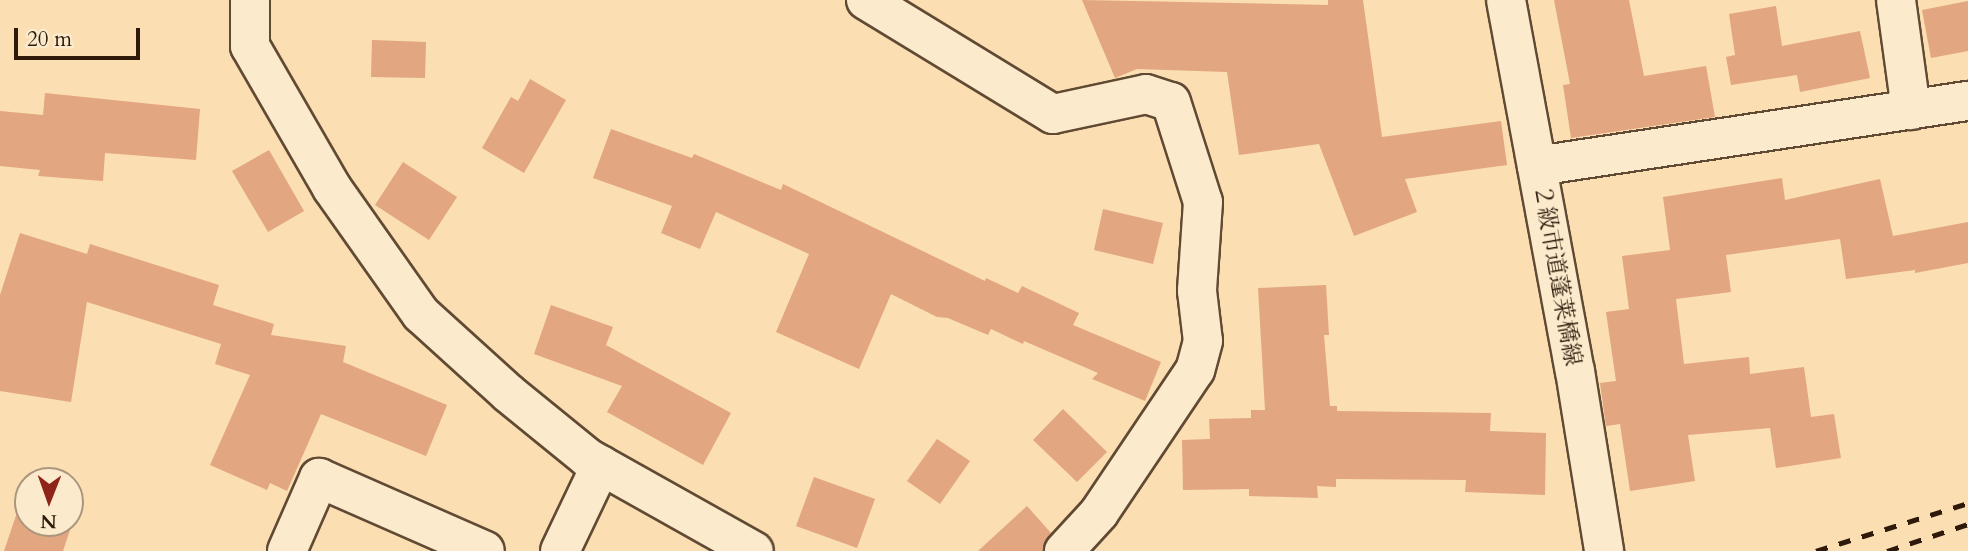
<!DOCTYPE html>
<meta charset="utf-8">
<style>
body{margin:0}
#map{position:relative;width:1968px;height:551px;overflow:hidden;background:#fbdeb1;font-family:Cardo,"Noto Serif JP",serif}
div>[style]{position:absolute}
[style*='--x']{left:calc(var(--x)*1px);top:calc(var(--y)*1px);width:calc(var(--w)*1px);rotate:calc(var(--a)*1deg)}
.building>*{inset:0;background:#e2a681}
.roads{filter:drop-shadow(2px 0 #614a34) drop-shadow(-2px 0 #614a34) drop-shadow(0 2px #614a34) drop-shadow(0 -2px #614a34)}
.street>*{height:38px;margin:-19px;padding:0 19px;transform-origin:19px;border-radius:19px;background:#fceacc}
.rail>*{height:5px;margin-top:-2.5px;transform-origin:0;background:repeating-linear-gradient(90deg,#2e190b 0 12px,transparent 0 24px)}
span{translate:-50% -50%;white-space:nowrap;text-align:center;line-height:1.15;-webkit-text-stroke:6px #fceacc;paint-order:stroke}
.street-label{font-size:23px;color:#2e190b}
.north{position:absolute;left:14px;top:467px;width:70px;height:70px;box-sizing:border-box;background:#fceacc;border:2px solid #aa967f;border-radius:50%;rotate:181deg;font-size:19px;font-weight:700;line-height:28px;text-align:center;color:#2e190b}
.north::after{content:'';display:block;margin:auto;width:24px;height:32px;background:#8f2418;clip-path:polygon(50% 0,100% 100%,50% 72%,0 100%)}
.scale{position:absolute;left:14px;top:28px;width:126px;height:32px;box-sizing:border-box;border:4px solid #2e190b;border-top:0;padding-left:9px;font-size:21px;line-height:24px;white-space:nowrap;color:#2e190b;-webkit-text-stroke:5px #fceacc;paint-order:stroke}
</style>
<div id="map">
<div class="building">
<div style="clip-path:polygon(1082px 0,1328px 5px,1328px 0,1363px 0,1382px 137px,1501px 121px,1507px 165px,1405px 179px,1417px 212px,1354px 236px,1319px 144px,1239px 155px,1227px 72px,1137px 69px,1115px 78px)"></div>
<div style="clip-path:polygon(1554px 0,1629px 0,1644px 76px,1706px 66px,1715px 117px,1571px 138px,1563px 85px,1570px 84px)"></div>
<div style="clip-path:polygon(1968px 1px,1968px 51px,1931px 58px,1922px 10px)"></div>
<div style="clip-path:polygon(1776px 6px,1782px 46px,1860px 31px,1870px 78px,1800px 92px,1797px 75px,1731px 85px,1726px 57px,1735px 55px,1729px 14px)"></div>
<div style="clip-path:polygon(372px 40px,426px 42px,425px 78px,371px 77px)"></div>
<div style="clip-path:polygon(530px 79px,566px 100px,524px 173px,482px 148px,511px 97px,518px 101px)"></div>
<div style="clip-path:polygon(45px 93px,200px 109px,196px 160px,105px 153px,103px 181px,38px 176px,40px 170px,0 166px,0 111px,43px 115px)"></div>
<div style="clip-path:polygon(611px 129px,692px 158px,694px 154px,781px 190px,783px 184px,985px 281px,986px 278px,1018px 293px,1022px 286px,1079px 313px,1073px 325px,1161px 362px,1145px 401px,1092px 379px,1098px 373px,1024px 341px,1023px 344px,991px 329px,988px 335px,948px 318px,937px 317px,891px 294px,859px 369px,776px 332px,809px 254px,716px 212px,700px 249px,661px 233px,672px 206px,593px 178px)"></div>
<div style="clip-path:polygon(269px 150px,304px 211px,268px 232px,232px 171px)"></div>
<div style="clip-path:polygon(403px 162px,457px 197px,429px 240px,375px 205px)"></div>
<div style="clip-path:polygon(1782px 178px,1785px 200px,1880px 179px,1893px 236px,1968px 222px,1968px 263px,1915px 273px,1915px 270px,1846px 279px,1840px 239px,1726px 255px,1731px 292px,1676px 299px,1684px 364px,1749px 357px,1750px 374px,1804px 367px,1811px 417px,1834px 414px,1841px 458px,1776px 468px,1770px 428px,1688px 435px,1695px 481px,1630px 491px,1620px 424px,1606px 426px,1600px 383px,1616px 381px,1606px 312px,1629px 309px,1622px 256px,1670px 250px,1663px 197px)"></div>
<div style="clip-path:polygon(1103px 209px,1163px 223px,1153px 264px,1094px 250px)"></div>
<div style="clip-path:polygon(20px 233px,87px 254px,90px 244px,219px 285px,213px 305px,274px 324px,271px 335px,346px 346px,343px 362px,447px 405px,426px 456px,321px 414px,287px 491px,270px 483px,267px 490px,210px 465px,250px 375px,215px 364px,221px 344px,87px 302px,71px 402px,0 391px,0 295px)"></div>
<div style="clip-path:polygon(1326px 285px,1329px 335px,1324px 335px,1330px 406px,1337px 406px,1337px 411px,1491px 413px,1490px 431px,1546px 433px,1545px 495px,1465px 492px,1466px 480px,1336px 479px,1336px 487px,1317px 486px,1318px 498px,1249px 496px,1249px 489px,1183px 490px,1182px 440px,1210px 439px,1209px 419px,1251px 418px,1251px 410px,1265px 410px,1258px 288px)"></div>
<div style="clip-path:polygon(551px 305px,613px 327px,606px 345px,731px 413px,703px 465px,607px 412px,622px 386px,534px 354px)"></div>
<div style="clip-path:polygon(1063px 409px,1107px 452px,1077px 482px,1033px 440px)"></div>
<div style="clip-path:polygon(937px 439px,970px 461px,940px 504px,907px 481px)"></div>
<div style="clip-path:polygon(814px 477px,875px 499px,857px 548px,796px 526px)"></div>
<div style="clip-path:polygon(27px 483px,28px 523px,70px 523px,70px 497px,80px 500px,63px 551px,4px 551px)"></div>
<div style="clip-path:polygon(1027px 506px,1051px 533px,1043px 551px,978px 551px)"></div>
</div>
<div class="roads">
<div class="street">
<div style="--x:250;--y:0;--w:46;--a:90"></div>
<div style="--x:250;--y:46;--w:164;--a:60"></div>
<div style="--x:332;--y:188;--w:154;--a:54.8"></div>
<div style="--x:421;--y:314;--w:118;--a:42.2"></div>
<div style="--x:508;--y:393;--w:103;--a:39.1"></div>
<div style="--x:588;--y:458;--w:190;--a:29.3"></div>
<div style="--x:866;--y:0;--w:219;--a:31.4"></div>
<div style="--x:1053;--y:114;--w:95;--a:-12.1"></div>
<div style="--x:1146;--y:94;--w:26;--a:18"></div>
<div style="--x:1171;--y:102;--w:105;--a:72.3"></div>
<div style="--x:1203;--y:202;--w:89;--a:93.9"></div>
<div style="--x:1197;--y:291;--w:50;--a:83.2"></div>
<div style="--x:1203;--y:341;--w:30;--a:105"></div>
<div style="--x:1195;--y:370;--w:172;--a:123.9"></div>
<div style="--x:1099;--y:513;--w:52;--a:132.6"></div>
<div style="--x:1506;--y:0;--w:377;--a:79.5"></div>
<div style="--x:1575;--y:371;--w:182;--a:80.8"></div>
<div style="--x:1896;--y:0;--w:111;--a:82.2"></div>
<div style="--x:1537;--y:166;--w:436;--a:-8.6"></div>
<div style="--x:287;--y:551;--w:80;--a:-66.3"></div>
<div style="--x:319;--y:478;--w:181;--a:23.7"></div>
<div style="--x:560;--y:551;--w:95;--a:-64.5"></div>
</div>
</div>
<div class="rail">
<div style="--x:1816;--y:551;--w:159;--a:-17.5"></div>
<div style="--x:1887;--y:551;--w:85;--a:-18.4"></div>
</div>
<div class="street-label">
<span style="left:1557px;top:275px;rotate:80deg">２級市道蓬莱橋線</span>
</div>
<div class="north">N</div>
<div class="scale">20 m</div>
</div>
